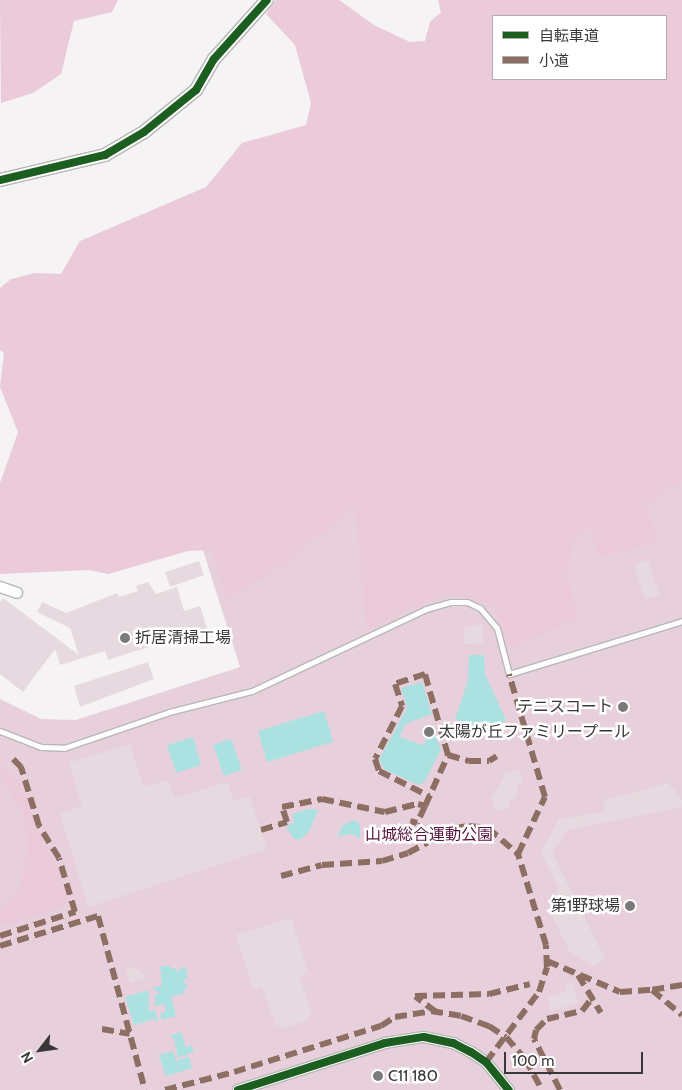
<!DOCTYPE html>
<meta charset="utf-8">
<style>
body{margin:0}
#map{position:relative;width:682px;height:1090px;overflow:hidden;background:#f5f3f4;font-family:Cabin,"Noto Sans JP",sans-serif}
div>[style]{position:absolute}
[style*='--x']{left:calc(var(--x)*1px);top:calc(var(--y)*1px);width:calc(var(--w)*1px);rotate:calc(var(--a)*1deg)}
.green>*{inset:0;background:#e7d0db}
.forest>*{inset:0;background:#ebcada}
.water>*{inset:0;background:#abe2e1}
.building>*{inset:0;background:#e6dae0}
.path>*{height:2px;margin-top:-1px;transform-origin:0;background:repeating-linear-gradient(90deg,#dbdada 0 1px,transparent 0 5px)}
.roads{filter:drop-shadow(1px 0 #b8b7b8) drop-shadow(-1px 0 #b8b7b8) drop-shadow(0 1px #b8b7b8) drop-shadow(0 -1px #b8b7b8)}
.service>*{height:5px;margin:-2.5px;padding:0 2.5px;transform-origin:2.5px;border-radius:2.5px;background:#fefdfd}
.minor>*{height:10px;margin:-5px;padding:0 5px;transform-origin:5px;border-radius:5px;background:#fefdfd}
.tertiary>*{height:12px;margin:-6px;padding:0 6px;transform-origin:6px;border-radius:6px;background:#fefdfd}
.quiet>*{height:6px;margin-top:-3px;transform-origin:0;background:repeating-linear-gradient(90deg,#8d6e63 0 12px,transparent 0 18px)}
.cycleway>*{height:8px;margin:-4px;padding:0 4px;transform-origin:4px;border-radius:4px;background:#1b5e20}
.dots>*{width:14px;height:14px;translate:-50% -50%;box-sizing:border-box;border:2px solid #fff;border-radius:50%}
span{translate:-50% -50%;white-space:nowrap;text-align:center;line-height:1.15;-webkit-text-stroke:5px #fff;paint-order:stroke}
.poi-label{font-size:16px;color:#393738}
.left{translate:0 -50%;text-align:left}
.right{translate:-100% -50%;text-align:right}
.park-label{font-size:16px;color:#57143d}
.legend{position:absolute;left:492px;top:15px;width:175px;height:65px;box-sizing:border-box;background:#fff;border:1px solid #b0afaf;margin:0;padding:6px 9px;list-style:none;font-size:15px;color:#393738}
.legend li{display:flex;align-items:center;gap:10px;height:25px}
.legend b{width:25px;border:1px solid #b0afaf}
.north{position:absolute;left:15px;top:1025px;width:50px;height:50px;-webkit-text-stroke:4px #fff;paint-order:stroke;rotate:240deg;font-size:14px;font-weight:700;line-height:20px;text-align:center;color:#393738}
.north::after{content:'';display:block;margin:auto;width:18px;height:22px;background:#393738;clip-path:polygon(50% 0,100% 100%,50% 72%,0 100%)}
.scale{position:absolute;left:504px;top:1052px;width:139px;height:22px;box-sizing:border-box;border:2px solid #393738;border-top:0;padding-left:6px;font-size:15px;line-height:18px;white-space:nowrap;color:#393738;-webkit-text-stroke:4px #fff;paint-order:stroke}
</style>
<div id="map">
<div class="green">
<div style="clip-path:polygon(682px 293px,682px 1090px,0 1090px,0 699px,41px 719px,76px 720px,240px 667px,195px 525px)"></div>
</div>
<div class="forest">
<div style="clip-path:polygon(0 0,118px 0,112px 12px,74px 21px,61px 74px,33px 93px,1px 103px)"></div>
<div style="clip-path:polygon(evenodd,276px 0,339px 0,374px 25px,410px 42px,425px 41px,430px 22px,441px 12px,438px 0,682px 0,682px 481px,646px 504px,658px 542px,599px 558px,590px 528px,572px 546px,567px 576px,579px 618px,508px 649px,493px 604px,448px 593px,366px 630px,355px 507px,289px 561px,226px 601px,212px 550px,188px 551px,108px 574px,89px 570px,0 574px,0 483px,18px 432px,0 387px,4px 353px,0 350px,0 288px,11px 279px,35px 273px,61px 274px,80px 241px,206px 187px,242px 143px,306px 125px,311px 103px,295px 45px,266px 14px,276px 0,493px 16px,666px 16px,666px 79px,493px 79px,493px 16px)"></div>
<div style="clip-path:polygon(0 766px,27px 792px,37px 827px,57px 865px,68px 895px,68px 903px,63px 907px,6px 925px,0 922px,0 912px,15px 896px,21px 882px,28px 845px,22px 811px,0 777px)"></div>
</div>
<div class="water">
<div style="clip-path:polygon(469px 655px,484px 655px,485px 674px,506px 720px,493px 729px,473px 730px,455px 719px,468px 681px)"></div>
<div style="clip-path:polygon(422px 682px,432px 714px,405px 724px,400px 737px,423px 745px,428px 735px,426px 730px,431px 726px,441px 749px,425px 781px,419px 785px,385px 770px,379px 760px,407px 708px,401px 688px)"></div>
<div style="clip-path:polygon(324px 711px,333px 742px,267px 762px,258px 731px)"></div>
<div style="clip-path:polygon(193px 737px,201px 765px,176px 773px,167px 745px)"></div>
<div style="clip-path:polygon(231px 739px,242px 770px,224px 776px,213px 745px)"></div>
<div style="clip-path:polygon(309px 809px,318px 810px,310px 830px,300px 840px,293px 838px,286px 826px,294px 823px,292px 814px)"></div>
<div style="clip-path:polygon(354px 820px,360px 824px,360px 839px,352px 834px,337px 836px,343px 825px)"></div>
<div style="clip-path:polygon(406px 824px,410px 830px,408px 836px,393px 842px,391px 837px,395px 833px,388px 828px)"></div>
<div style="clip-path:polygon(169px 965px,171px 969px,176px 968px,177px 972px,185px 966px,188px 978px,183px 980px,188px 987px,184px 988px,185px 993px,171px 997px,176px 1016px,162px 1020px,160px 1013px,166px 1012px,164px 1004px,155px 1006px,155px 995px,160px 993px,152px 988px,162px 985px,160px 967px)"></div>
<div style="clip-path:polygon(149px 990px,149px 1011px,155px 1010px,159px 1022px,154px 1019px,134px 1025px,125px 997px)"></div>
<div style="clip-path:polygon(181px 1032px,186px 1047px,192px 1046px,194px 1052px,178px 1058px,174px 1039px,170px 1036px)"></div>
<div style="clip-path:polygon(173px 1051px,176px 1061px,189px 1057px,192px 1068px,166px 1076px,159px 1055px)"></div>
</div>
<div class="building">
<div style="clip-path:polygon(648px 560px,659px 595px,645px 599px,634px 565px)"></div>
<div style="clip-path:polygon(199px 561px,204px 575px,170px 587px,165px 572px)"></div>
<div style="clip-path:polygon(148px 582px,156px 594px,177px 587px,184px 611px,200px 606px,207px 628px,108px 660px,105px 651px,60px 665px,55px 649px,23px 692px,0 674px,0 602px,3px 598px,79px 655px,70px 628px,37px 612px,42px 602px,66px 613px,117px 593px,119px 597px,138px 591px,136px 586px)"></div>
<div style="clip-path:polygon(483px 625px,483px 643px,464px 644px,464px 626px)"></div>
<div style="clip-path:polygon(148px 662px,154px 679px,80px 707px,74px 686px)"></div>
<div style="clip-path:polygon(130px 744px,143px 787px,168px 780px,175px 798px,227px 782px,233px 801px,249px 796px,267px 849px,88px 907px,60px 814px,82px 806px,69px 763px)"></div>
<div style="clip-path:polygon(518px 769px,523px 782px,516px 785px,518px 790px,514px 799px,508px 802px,510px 807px,495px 811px,491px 798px,504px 778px,503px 774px)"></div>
<div style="clip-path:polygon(668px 783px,682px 800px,682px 807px,567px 830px,552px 853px,605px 959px,593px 966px,570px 952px,549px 909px,559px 888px,541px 852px,559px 819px,603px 812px,605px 800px)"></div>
<div style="clip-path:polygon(291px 918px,308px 973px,299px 976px,312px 1014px,307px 1016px,308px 1020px,280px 1029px,279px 1025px,276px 1026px,262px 987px,253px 990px,236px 935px)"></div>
<div style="clip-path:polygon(133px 967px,143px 973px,145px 978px,130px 983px,126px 969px)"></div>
<div style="clip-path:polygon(572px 982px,578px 1003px,551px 1011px,547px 998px,568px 991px,565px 984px)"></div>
</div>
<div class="path">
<div style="--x:511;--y:1076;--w:23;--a:-61"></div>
</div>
<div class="roads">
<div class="service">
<div style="--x:0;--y:731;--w:44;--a:21.3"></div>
<div style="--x:41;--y:747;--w:23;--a:2"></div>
<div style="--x:64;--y:748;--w:111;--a:-18.9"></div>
<div style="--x:169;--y:712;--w:86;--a:-14.2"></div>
<div style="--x:252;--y:691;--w:192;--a:-25.2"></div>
<div style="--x:426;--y:609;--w:26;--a:-16"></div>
<div style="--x:451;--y:602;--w:16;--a:0"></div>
<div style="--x:467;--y:602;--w:14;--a:25"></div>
<div style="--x:480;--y:608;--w:26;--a:50"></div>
<div style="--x:497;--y:628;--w:48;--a:75.4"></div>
<div style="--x:509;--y:674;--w:181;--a:-17"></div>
</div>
<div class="minor">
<div style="--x:0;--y:587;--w:18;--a:19"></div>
<div style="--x:238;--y:1090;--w:154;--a:-17.7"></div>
<div style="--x:385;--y:1043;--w:39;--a:-9"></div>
<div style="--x:424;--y:1037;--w:30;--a:12"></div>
<div style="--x:453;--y:1043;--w:20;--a:27"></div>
<div style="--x:471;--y:1052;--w:18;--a:34"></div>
<div style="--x:486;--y:1062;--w:36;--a:51"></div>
</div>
<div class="tertiary">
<div style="--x:0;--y:180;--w:108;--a:-13.4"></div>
<div style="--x:105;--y:155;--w:45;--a:-30.5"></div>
<div style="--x:144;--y:132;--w:67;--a:-38.9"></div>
<div style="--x:196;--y:90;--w:36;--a:-60"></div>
<div style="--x:214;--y:59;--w:79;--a:-48.1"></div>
</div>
</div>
<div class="quiet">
<div style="--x:448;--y:755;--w:22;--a:16"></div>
<div style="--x:469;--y:761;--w:20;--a:0"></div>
<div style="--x:489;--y:761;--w:9;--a:-32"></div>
<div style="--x:425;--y:806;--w:56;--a:-65.7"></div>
<div style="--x:448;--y:755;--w:84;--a:-105.9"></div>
<div style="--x:425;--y:674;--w:32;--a:162"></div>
<div style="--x:395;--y:684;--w:23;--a:72"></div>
<div style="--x:402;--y:706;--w:59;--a:117"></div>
<div style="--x:375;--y:759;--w:13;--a:72"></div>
<div style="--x:379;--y:771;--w:56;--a:26.6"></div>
<div style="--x:261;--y:830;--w:27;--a:-17"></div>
<div style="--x:287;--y:822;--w:16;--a:-108"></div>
<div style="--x:282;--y:807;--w:41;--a:-11.3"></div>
<div style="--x:322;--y:799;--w:64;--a:11.7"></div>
<div style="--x:385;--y:812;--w:34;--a:-14"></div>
<div style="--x:418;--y:804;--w:7;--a:16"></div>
<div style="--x:425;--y:806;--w:19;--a:115"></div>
<div style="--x:417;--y:823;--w:7;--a:-164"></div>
<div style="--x:281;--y:876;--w:42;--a:-15"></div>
<div style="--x:322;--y:865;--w:60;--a:-3.8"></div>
<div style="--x:382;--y:861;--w:27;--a:-17"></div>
<div style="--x:408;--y:853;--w:52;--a:-28.5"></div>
<div style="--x:454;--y:828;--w:15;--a:-8"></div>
<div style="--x:469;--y:826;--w:19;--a:6"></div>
<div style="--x:488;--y:828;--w:40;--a:41"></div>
<div style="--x:0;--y:936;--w:79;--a:-17.7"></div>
<div style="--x:75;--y:912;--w:56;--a:-106.5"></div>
<div style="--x:59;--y:858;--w:38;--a:-122"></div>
<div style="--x:39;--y:826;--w:62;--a:-107"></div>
<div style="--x:21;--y:767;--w:11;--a:-135"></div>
<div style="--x:0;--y:946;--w:102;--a:-17"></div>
<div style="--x:98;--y:916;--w:180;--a:74.9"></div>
<div style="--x:547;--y:961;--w:79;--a:23"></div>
<div style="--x:620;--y:992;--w:32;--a:-4"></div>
<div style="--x:578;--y:975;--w:44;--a:58.8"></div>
<div style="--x:682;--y:985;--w:30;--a:171"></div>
<div style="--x:652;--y:990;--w:39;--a:40"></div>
<div style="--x:436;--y:1012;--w:26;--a:-143"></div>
<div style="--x:415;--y:996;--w:74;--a:-1.5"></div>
<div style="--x:489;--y:994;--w:42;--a:-13.7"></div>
<div style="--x:102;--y:1029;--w:28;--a:10"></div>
<div style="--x:486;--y:1062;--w:88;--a:-52.9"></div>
<div style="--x:539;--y:992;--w:26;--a:-72"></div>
<div style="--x:547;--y:967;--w:22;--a:-93"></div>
<div style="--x:546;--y:945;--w:95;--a:-107.1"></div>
<div style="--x:518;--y:854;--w:63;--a:-64.7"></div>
<div style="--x:545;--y:797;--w:128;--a:-106.3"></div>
<div style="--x:165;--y:1090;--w:71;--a:-14.6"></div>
<div style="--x:234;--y:1072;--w:154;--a:-17.4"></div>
<div style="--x:381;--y:1026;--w:17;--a:-33"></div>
<div style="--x:395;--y:1017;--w:36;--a:-9"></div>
<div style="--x:431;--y:1011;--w:30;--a:9"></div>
<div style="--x:461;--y:1016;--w:30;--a:20"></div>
<div style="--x:489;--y:1026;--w:20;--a:33"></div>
<div style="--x:506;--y:1037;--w:29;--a:49"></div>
<div style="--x:525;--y:1059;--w:35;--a:61"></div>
<div style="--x:560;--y:1090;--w:57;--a:-117"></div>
<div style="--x:534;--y:1039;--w:9;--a:-77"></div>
<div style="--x:536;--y:1030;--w:16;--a:-45"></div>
<div style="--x:547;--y:1019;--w:36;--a:-13"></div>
<div style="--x:582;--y:1011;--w:16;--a:-52"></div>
</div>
<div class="cycleway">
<div style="--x:0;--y:180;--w:108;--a:-13.4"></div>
<div style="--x:105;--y:155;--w:45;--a:-30.5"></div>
<div style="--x:144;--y:132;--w:67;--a:-38.9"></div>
<div style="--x:196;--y:90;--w:36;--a:-60"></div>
<div style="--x:214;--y:59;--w:79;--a:-48.1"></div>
<div style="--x:238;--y:1090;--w:154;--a:-17.7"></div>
<div style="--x:385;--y:1043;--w:39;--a:-9"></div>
<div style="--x:424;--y:1037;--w:30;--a:12"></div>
<div style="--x:453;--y:1043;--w:20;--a:27"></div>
<div style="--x:471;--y:1052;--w:18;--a:34"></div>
<div style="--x:486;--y:1062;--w:36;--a:51"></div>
</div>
<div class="dots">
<div style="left:125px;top:638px;background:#7b797a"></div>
<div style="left:623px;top:707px;background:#7b797a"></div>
<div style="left:429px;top:732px;background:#7b797a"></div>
<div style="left:630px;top:906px;background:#7b797a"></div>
<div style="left:378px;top:1076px;background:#7b797a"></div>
</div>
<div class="poi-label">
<span class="left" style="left:135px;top:638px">折居清掃工場</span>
<span class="right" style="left:613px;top:707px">テニスコート</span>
<span class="left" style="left:439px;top:732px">太陽が丘ファミリープール</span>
<span class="right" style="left:620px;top:906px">第1野球場</span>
<span class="left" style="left:388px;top:1076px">C11 180</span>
</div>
<div class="park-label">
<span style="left:429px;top:835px">山城総合運動公園</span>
</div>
<ul class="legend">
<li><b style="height:6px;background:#1b5e20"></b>自転車道</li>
<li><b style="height:6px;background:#8d6e63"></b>小道</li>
</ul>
<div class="north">N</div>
<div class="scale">100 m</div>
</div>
